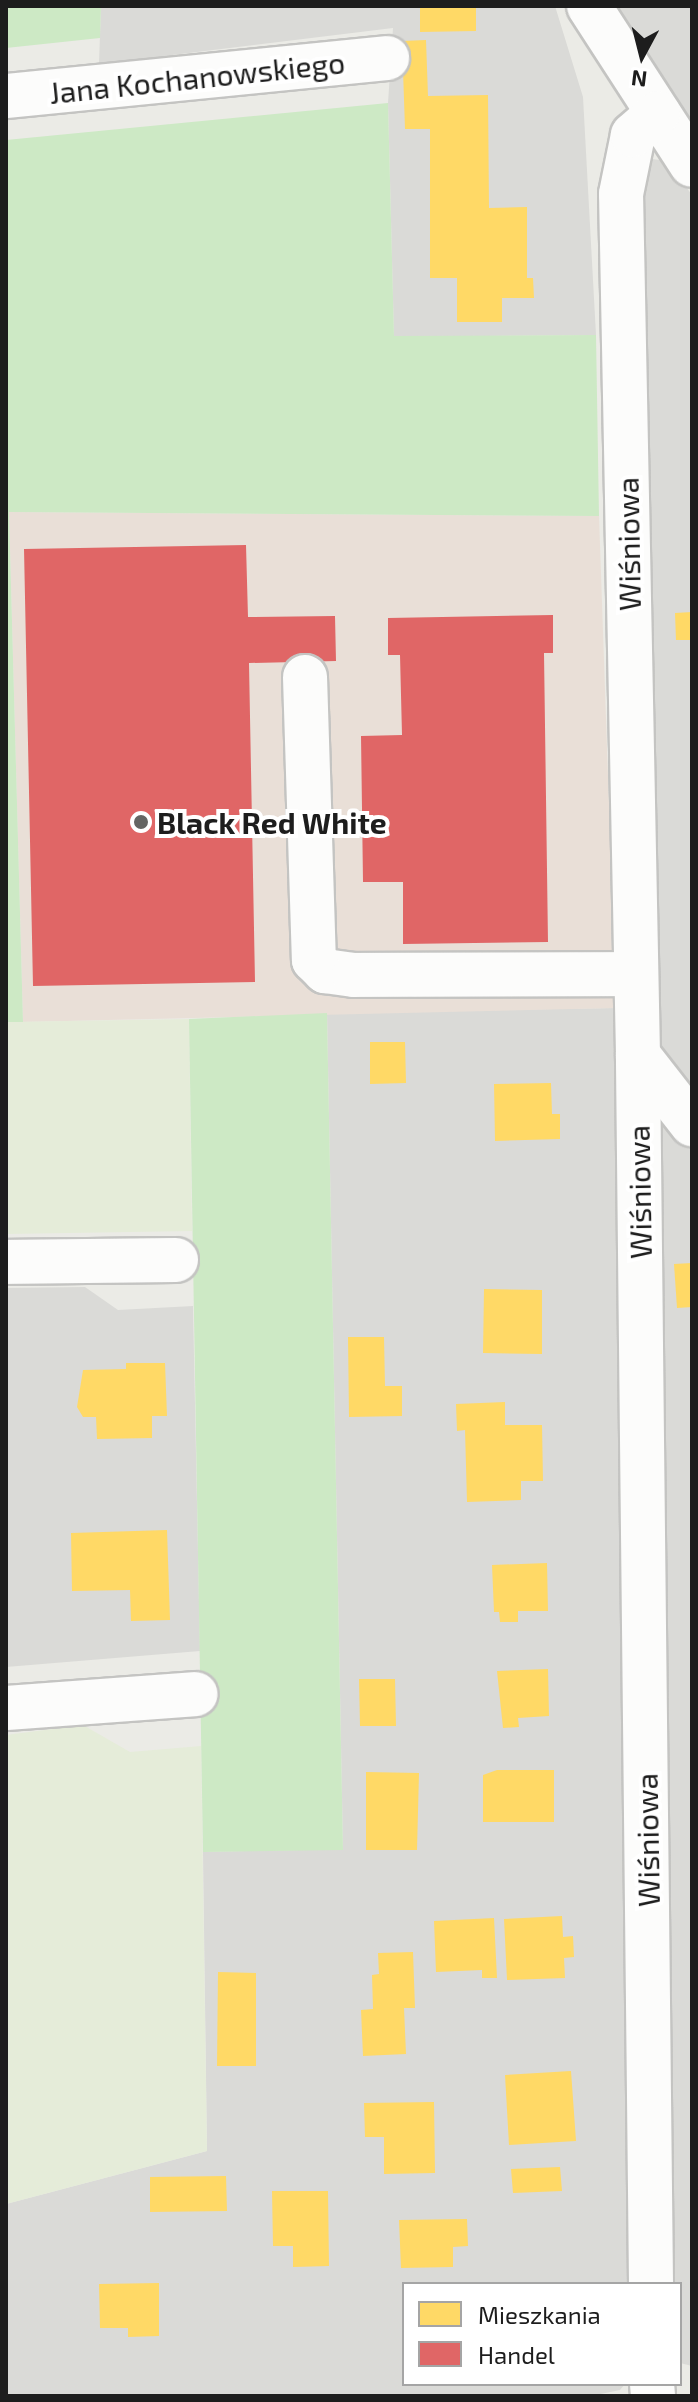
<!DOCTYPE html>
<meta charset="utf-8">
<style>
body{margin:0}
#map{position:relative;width:698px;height:2402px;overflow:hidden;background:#ebebe6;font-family:"Exo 2",sans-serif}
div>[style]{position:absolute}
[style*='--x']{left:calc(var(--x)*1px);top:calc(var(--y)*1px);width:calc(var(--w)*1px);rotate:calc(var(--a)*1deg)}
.residential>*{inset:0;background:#dadad7}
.commercial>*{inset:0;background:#e9dfd7}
.farmland>*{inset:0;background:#e5ecd9}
.grass>*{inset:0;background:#cde9c5}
.homes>*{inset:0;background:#ffd966}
.shops>*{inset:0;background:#e06666}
.roads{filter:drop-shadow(2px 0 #c4c4c2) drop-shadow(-2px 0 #c4c4c2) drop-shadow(0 2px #c4c4c2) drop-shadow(0 -2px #c4c4c2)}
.minor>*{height:44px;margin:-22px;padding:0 22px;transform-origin:22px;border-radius:22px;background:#fcfcfb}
.dots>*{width:22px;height:22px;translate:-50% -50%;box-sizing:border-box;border:4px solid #fff;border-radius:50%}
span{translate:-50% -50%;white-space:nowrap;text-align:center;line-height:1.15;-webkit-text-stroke:8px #fff;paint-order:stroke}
.street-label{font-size:30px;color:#1d1d1d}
.poi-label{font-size:30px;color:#1d1d1d;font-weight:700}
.left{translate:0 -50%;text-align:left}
.frame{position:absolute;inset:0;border:8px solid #1d1d1d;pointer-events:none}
.legend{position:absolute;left:402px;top:2282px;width:280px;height:104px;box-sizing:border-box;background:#fff;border:2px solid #a5a5a5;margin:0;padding:10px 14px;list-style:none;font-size:24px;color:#1d1d1d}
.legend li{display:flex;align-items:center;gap:16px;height:40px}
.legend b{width:40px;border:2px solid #a5a5a5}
.north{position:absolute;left:602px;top:16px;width:80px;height:80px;-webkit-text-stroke:6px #fff;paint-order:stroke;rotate:187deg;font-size:22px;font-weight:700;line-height:32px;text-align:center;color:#1d1d1d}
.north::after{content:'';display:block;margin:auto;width:28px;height:36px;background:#1d1d1d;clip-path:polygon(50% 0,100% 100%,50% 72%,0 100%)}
</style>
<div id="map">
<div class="residential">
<div style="clip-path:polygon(101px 6px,555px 6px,583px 97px,596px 335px,394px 337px,388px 103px,393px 28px,99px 64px)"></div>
<div style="clip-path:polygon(618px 6px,692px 6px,692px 126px,676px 104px)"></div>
<div style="clip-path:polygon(652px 159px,667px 161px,692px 195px,692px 1095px,656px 1047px,638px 166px)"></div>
<div style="clip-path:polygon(616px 1008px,635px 2284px,404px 2284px,404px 2384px,625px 2384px,620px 2390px,591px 2396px,6px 2396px,6px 2204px,207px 2151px,203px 1852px,343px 1849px,327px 1013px)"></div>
<div style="clip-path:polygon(660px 1106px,692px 1136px,692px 2366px,680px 2363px,680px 2284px,672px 2284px)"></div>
<div style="clip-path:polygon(85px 1287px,118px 1310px,193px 1306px,200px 1651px,6px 1667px,6px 1288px)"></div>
</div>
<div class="commercial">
<div style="clip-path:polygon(9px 512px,599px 516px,616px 1008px,23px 1022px)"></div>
</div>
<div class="farmland">
<div style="clip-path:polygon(189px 1019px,192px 1231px,6px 1234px,6px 1022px)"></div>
<div style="clip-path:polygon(83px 1725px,130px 1752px,201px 1746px,207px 2151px,6px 2204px,6px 1735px)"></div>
</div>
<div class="grass">
<div style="clip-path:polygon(6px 6px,101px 6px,100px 38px,6px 48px)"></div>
<div style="clip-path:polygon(388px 103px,394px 336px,596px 335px,599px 516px,9px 512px,23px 1022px,6px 1022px,6px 140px)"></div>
<div style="clip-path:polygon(327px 1013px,343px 1850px,203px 1852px,189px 1019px)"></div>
</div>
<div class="homes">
<div style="clip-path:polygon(420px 6px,476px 6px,476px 31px,420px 32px)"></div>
<div style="clip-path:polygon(426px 40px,428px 96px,488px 95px,489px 208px,527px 207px,527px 278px,533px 278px,534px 298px,502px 298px,502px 322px,457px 322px,457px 278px,430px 278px,430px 129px,405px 129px,402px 41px)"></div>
<div style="clip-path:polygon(692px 612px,692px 640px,676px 640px,675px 613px)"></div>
<div style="clip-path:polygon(370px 1042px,405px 1042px,406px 1083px,370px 1084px)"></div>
<div style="clip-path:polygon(551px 1083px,552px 1114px,560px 1114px,560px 1139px,495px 1141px,494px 1084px)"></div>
<div style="clip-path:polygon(692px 1263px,692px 1307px,677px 1308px,674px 1264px)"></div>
<div style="clip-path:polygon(484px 1289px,542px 1290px,542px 1354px,483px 1353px)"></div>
<div style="clip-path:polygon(348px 1337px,384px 1337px,385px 1386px,402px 1386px,402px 1416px,349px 1417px)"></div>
<div style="clip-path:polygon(126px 1363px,165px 1363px,167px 1416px,152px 1416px,152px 1438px,97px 1439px,96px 1417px,83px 1417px,77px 1407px,83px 1370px,126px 1369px)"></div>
<div style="clip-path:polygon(505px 1402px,505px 1425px,542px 1425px,543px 1481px,521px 1481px,521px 1500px,467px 1502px,465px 1430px,457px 1431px,456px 1404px)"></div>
<div style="clip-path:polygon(167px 1530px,170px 1620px,131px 1621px,130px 1590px,72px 1591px,71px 1533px)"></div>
<div style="clip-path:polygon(547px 1563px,548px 1611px,518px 1611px,518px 1622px,500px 1622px,499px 1612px,494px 1612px,492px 1565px)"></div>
<div style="clip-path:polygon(548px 1669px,549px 1716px,518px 1718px,519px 1727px,503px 1728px,497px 1671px)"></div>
<div style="clip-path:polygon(359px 1679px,395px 1679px,396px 1726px,360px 1726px)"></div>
<div style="clip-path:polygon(497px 1770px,554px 1770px,554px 1822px,483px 1822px,483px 1775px)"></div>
<div style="clip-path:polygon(366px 1772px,419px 1773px,417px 1850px,366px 1850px)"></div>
<div style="clip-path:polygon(562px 1916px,563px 1937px,573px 1936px,574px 1957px,564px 1958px,565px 1978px,507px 1980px,504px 1919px)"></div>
<div style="clip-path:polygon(494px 1918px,497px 1978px,482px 1978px,482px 1970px,436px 1972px,434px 1921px)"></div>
<div style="clip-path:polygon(413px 1952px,415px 2008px,404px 2008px,406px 2054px,363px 2056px,361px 2010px,373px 2009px,372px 1975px,379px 1974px,378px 1953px)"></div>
<div style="clip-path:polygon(218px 1972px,256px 1973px,256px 2066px,217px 2066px)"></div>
<div style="clip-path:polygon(571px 2071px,576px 2141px,509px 2145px,505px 2075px)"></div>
<div style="clip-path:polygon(434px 2102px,435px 2173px,384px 2174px,384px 2137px,365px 2137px,364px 2103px)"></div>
<div style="clip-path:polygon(560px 2167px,562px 2191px,513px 2193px,511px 2169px)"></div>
<div style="clip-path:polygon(226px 2176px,227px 2211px,150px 2212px,150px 2177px)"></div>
<div style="clip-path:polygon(272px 2191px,328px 2191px,329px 2266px,293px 2267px,293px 2246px,273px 2246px)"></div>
<div style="clip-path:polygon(467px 2219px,468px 2246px,453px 2247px,453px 2267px,401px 2268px,399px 2220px)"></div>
<div style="clip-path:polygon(159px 2283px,159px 2336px,128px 2337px,128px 2328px,100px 2328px,99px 2284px)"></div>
</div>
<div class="shops">
<div style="clip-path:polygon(246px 545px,248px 617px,335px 616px,336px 661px,249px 663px,255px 982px,33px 986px,24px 549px)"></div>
<div style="clip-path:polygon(553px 615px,553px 653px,544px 653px,548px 942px,403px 944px,403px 882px,363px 882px,361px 736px,402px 735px,400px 655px,388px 655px,388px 618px)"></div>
</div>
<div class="roads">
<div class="minor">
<div style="--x:589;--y:6;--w:189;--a:57.1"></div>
<div style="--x:6;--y:96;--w:383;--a:-5.7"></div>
<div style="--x:305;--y:677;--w:283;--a:88.2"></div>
<div style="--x:314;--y:960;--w:16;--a:45"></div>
<div style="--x:325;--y:971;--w:29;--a:8"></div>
<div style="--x:354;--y:975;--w:282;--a:-0.2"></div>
<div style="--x:638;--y:1055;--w:88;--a:52"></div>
<div style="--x:6;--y:1262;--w:170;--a:-0.7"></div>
<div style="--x:6;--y:1708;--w:190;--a:-4.2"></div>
<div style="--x:651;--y:2284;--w:1229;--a:-90.61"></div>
<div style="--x:638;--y:1055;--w:861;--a:-91.13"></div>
<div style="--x:621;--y:194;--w:60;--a:-78.5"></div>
<div style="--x:633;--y:135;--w:33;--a:-41"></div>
<div style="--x:652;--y:2384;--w:12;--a:85"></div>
</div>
</div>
<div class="dots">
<div style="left:141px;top:822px;background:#656563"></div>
</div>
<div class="street-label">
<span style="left:197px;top:77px;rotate:-6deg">Jana Kochanowskiego</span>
<span style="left:628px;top:544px;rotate:-91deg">Wiśniowa</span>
<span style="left:639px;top:1192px;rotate:-91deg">Wiśniowa</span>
<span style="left:647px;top:1840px;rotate:-91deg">Wiśniowa</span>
</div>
<div class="poi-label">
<span class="left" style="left:157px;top:822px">Black Red White</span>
</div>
<div class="frame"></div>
<ul class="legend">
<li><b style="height:22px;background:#ffd966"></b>Mieszkania</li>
<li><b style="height:22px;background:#e06666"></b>Handel</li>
</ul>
<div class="north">N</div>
</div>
